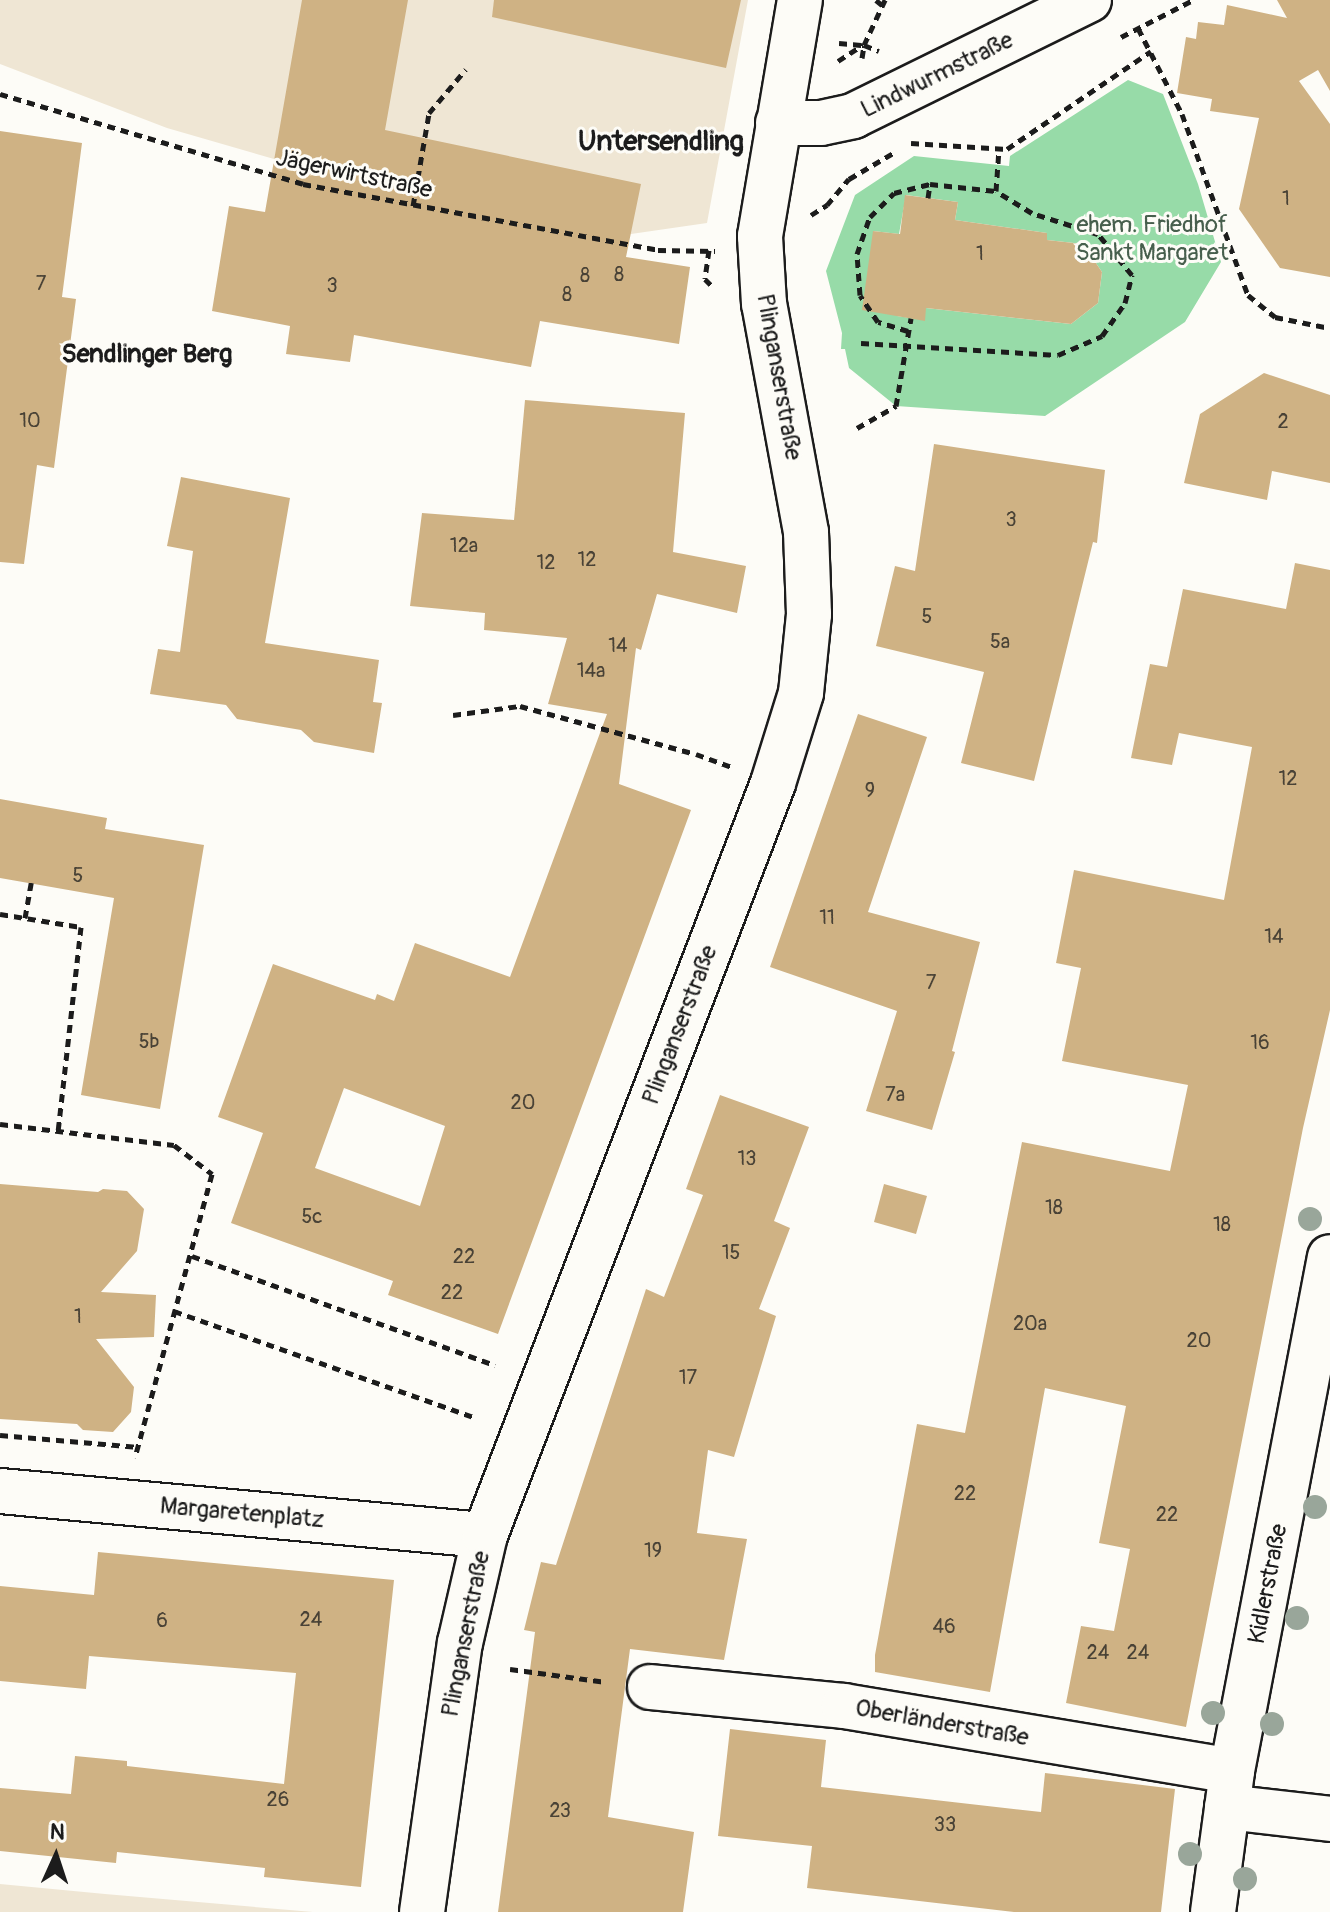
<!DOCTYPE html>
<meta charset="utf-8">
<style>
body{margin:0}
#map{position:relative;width:1330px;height:1912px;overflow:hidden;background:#fdfcf7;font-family:Pangolin,sans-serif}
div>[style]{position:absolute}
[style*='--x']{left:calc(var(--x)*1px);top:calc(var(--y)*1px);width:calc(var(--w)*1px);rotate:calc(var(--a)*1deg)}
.built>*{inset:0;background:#efe6d4}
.green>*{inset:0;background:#97dba8}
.building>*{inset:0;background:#cfb284}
.path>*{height:5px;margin-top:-2.5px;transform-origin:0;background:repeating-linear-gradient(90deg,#1c1c1c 0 8px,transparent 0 14px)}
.roads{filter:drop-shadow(2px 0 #1c1c1c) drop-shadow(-2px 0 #1c1c1c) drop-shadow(0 2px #1c1c1c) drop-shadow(0 -2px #1c1c1c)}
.minor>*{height:44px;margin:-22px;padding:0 22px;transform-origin:22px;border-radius:22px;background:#fdfcf7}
.secondary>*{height:44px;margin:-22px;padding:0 22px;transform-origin:22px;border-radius:22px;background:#fdfcf7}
.trees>*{width:24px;height:24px;margin:-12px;border-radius:50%;background:#99a69a}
span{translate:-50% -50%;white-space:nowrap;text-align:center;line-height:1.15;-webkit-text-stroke:6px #fdfcf7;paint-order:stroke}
.number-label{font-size:20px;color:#494236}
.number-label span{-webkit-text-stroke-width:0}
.street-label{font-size:24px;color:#1c1c1c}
.park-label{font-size:24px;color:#475f4d}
.neighbourhood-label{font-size:26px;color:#1c1c1c;font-weight:700}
.quarter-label{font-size:28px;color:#1c1c1c;font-weight:700}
.north{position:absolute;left:16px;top:1816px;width:80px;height:80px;-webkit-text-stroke:6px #fdfcf7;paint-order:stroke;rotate:3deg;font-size:22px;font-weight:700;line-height:32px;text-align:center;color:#1c1c1c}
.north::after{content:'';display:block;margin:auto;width:28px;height:36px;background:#1c1c1c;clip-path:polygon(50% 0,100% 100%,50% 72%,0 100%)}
</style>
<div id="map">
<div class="built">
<div style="clip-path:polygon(0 0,748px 0,707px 223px,631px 234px,429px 193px,377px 176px,274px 159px,167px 128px,0 64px)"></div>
<div style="clip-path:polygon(0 1884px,105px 1894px,313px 1912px,0 1912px)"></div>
</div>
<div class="green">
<div style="clip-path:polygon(evenodd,1128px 80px,1163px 94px,1198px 184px,1221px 262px,1185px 322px,1045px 416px,896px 406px,849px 368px,845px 349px,841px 349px,842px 333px,826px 271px,855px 195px,914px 156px,1009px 166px,1010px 156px,1128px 80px,906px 195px,958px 202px,955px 220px,1047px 233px,1047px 240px,1083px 244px,1102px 272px,1098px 303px,1071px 324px,926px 308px,911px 318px,897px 316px,873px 231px,899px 234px,906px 195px)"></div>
</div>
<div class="building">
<div style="clip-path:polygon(302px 0,408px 0,385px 130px,641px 184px,626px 257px,690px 267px,679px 344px,540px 321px,531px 367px,354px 335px,350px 362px,286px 354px,290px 326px,212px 311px,229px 206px,265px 212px)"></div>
<div style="clip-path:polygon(494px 0,741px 0,726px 68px,492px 17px)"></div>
<div style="clip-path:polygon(1277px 0,1330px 0,1330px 91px,1318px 70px,1299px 81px,1330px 124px,1330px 277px,1280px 268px,1239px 209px,1259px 118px,1210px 111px,1212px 99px,1177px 93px,1186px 37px,1196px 39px,1198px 22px,1224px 25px,1227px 5px,1287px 18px)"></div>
<div style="clip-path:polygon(0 131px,82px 143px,62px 297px,76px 299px,54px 468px,37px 465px,24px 564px,0 562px)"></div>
<div style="clip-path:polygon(905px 195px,958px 202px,955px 220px,1047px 233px,1047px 240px,1083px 244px,1102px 272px,1098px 303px,1071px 324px,926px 308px,925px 321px,862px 310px,873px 231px,900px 234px)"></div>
<div style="clip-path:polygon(1264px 373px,1330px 395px,1330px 483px,1272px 471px,1267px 500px,1184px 483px,1200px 414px)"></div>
<div style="clip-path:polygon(evenodd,525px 400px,685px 413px,673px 552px,746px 566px,737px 613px,657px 594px,641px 650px,636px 648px,619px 784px,691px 810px,498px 1334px,388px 1295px,393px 1281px,231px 1223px,263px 1133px,218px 1117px,273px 964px,375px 1000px,377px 994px,394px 1001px,415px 943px,510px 977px,607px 714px,548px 704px,567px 638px,484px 630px,485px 613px,410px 606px,422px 513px,514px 520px,525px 400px,344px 1088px,445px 1126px,420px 1206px,315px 1168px,344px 1088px)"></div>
<div style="clip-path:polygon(934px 444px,1105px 470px,1097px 543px,1093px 542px,1034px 781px,961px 763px,984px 672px,876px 646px,895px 566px,915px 571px)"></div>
<div style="clip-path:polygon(181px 477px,290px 498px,265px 643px,379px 660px,373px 702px,382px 703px,374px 753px,314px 742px,301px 730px,237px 719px,226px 705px,150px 694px,158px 649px,180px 652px,193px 551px,167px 546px)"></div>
<div style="clip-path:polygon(1295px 563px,1330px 570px,1330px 1010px,1303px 1128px,1186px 1727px,1066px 1703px,1081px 1626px,1114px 1631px,1130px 1549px,1099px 1543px,1126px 1406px,1045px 1388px,990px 1692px,875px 1672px,875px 1655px,917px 1424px,965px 1433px,1022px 1142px,1170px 1171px,1188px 1085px,1062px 1061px,1081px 968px,1056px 963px,1074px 870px,1224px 900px,1252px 747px,1179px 733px,1172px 765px,1131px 758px,1150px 664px,1167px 667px,1183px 589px,1286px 609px)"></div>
<div style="clip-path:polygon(858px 714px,927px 737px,868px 912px,980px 942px,952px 1051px,955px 1052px,932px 1130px,866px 1111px,897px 1011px,770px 967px)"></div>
<div style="clip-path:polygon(0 799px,107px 818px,105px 829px,204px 845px,160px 1109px,81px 1095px,114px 898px,0 878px)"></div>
<div style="clip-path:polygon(720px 1095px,809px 1127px,774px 1221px,790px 1228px,759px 1309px,776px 1316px,734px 1457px,708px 1450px,697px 1533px,747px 1539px,724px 1660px,630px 1649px,608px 1817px,694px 1832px,683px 1912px,498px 1912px,535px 1632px,524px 1630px,541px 1562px,556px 1565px,646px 1289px,664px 1297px,703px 1195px,686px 1189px)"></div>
<div style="clip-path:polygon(0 1184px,98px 1192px,103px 1189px,127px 1191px,144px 1209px,137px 1251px,101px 1292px,156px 1295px,154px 1337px,96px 1339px,134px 1387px,131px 1412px,113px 1432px,83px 1430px,77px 1424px,0 1419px)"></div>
<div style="clip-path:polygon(884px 1184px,927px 1196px,916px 1234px,874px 1222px)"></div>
<div style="clip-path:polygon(98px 1552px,394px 1580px,361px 1887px,264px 1877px,265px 1868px,117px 1852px,116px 1863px,0 1851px,0 1788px,71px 1794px,75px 1756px,127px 1761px,127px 1766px,284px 1784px,296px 1673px,89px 1656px,86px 1689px,0 1681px,0 1586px,94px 1595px)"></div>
<div style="clip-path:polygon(730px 1729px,826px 1740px,821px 1787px,1041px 1812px,1045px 1773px,1175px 1789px,1161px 1912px,1014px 1912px,807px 1888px,812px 1846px,718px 1836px)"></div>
</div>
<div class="path">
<div style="--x:876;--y:0;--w:8;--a:40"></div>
<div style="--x:1138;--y:28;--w:97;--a:62.9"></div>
<div style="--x:1182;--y:114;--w:193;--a:70"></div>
<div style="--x:1248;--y:295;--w:35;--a:39"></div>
<div style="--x:1275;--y:317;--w:56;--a:11.3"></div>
<div style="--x:1121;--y:37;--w:81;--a:-27.2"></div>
<div style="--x:839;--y:43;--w:25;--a:5"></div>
<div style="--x:864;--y:45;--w:16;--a:22"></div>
<div style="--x:862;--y:58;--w:13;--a:-81"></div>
<div style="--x:864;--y:45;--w:50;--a:-65"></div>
<div style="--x:838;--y:61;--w:30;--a:-33"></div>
<div style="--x:0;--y:94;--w:316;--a:16.5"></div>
<div style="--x:303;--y:184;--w:361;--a:10.5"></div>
<div style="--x:658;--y:250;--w:57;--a:1"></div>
<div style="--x:911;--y:143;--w:96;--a:3.6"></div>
<div style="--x:1007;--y:149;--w:174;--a:-34.2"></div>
<div style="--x:928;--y:198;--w:14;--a:-82"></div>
<div style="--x:930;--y:184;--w:66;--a:6.1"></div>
<div style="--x:996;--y:191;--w:42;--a:-85.9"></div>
<div style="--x:413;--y:206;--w:94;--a:-80.2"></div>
<div style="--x:429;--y:113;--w:57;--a:-49.9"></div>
<div style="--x:811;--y:215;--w:19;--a:-32"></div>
<div style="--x:827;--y:205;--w:34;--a:-50"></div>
<div style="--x:849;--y:179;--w:53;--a:-30.4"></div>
<div style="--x:709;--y:250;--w:29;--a:98"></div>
<div style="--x:705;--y:279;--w:13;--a:45"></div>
<div style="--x:908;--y:331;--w:31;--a:-163"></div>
<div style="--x:878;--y:322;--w:32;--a:-124"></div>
<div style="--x:860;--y:295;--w:41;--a:-94.2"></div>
<div style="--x:857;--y:254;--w:39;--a:-71"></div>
<div style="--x:870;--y:217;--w:34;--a:-45"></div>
<div style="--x:894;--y:193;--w:37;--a:-14"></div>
<div style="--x:861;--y:343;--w:197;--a:3.5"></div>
<div style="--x:1058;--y:355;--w:48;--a:-23.4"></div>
<div style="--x:1102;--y:336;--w:40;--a:-55.1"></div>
<div style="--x:1125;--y:303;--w:29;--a:-76"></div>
<div style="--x:1132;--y:275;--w:53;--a:-129.7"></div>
<div style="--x:1098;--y:234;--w:69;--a:-162.3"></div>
<div style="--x:1032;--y:213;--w:42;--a:-148.6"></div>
<div style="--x:857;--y:428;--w:45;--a:-29.4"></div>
<div style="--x:896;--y:406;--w:89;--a:-80.3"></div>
<div style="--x:453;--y:715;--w:68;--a:-7.7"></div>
<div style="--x:520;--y:706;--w:182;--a:15.3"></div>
<div style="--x:696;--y:754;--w:37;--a:20"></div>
<div style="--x:0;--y:914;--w:82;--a:9.1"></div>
<div style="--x:81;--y:927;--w:206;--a:96.4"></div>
<div style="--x:25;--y:918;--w:36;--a:-80"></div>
<div style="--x:0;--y:1124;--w:175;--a:6.9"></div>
<div style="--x:174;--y:1145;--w:48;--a:37.3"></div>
<div style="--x:212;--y:1174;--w:294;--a:105.2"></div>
<div style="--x:192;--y:1256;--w:322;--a:19.8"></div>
<div style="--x:174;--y:1311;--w:318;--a:19.5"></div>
<div style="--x:0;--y:1435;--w:139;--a:5"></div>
<div style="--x:510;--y:1669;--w:97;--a:7.7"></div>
</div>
<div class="roads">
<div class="minor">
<div style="--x:0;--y:1491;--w:487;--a:5.2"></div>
<div style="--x:650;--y:1687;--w:195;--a:5.6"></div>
<div style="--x:844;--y:1706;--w:393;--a:9.5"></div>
<div style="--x:1227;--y:1807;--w:104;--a:6.6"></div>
<div style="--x:1213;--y:1912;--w:142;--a:-82.3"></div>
<div style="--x:1232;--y:1771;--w:523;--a:-79.21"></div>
</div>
<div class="secondary">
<div style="--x:778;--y:123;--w:43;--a:0"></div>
<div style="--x:821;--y:123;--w:33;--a:-12"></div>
<div style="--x:853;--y:116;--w:263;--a:-26.2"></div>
<div style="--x:422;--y:1912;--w:272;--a:-82"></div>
<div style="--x:460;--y:1643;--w:111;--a:-77"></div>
<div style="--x:485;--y:1535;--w:805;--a:-69.04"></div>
<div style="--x:773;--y:783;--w:94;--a:-72.7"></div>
<div style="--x:801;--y:693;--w:79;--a:-84.2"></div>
<div style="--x:809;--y:614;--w:82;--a:-92.1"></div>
<div style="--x:806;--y:532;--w:232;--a:-100.4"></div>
<div style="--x:764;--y:304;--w:68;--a:-93.4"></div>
<div style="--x:760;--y:236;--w:239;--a:-80.4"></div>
</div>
</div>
<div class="trees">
<div style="left:1310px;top:1219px"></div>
<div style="left:1315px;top:1507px"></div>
<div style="left:1297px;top:1618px"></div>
<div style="left:1213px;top:1713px"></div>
<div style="left:1272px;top:1724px"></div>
<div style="left:1190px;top:1854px"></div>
<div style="left:1245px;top:1879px"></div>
</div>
<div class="number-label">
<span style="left:1286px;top:198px">1</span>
<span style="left:980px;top:253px">1</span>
<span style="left:619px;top:274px">8</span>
<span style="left:585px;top:275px">8</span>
<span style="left:41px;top:283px">7</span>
<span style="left:332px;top:285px">3</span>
<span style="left:567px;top:294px">8</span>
<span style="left:30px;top:420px">10</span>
<span style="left:1283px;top:421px">2</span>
<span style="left:1011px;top:519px">3</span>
<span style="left:464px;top:545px">12a</span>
<span style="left:587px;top:559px">12</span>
<span style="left:546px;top:562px">12</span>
<span style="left:927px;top:616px">5</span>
<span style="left:1000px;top:641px">5a</span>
<span style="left:618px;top:645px">14</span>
<span style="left:591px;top:670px">14a</span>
<span style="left:1288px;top:778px">12</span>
<span style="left:870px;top:790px">9</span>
<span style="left:78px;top:875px">5</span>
<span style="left:827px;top:917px">11</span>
<span style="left:1274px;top:936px">14</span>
<span style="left:931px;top:982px">7</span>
<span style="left:149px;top:1041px">5b</span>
<span style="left:1260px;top:1042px">16</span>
<span style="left:895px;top:1094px">7a</span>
<span style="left:523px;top:1102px">20</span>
<span style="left:747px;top:1158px">13</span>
<span style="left:1054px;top:1207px">18</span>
<span style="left:312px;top:1216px">5c</span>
<span style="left:1222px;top:1224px">18</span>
<span style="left:731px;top:1252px">15</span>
<span style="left:464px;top:1256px">22</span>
<span style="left:452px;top:1292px">22</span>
<span style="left:78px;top:1316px">1</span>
<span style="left:1030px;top:1323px">20a</span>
<span style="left:1199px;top:1340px">20</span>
<span style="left:688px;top:1377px">17</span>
<span style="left:965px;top:1493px">22</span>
<span style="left:1167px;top:1514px">22</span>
<span style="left:653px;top:1550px">19</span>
<span style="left:311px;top:1619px">24</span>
<span style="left:162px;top:1620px">6</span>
<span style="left:944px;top:1626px">46</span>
<span style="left:1098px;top:1652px">24</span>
<span style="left:1138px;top:1652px">24</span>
<span style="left:278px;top:1799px">26</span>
<span style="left:560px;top:1810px">23</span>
<span style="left:945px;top:1824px">33</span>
</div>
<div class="street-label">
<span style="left:937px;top:75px;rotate:-26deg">Lindwurmstraße</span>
<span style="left:354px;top:174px;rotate:12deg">Jägerwirtstraße</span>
<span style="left:779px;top:377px;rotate:80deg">Plinganserstraße</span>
<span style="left:680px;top:1025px;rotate:-69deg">Plinganserstraße</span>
<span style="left:242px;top:1513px;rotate:5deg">Margaretenplatz</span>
<span style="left:1268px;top:1584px;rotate:-79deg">Kidlerstraße</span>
<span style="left:466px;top:1634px;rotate:-79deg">Plinganserstraße</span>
<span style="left:942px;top:1723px;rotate:10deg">Oberländerstraße</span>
</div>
<div class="park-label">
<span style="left:1152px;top:239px">ehem. Friedhof<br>Sankt Margaret</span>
</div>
<div class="neighbourhood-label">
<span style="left:147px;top:355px">Sendlinger Berg</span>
</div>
<div class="quarter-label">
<span style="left:661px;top:142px">Untersendling</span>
</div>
<div class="north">N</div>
</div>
